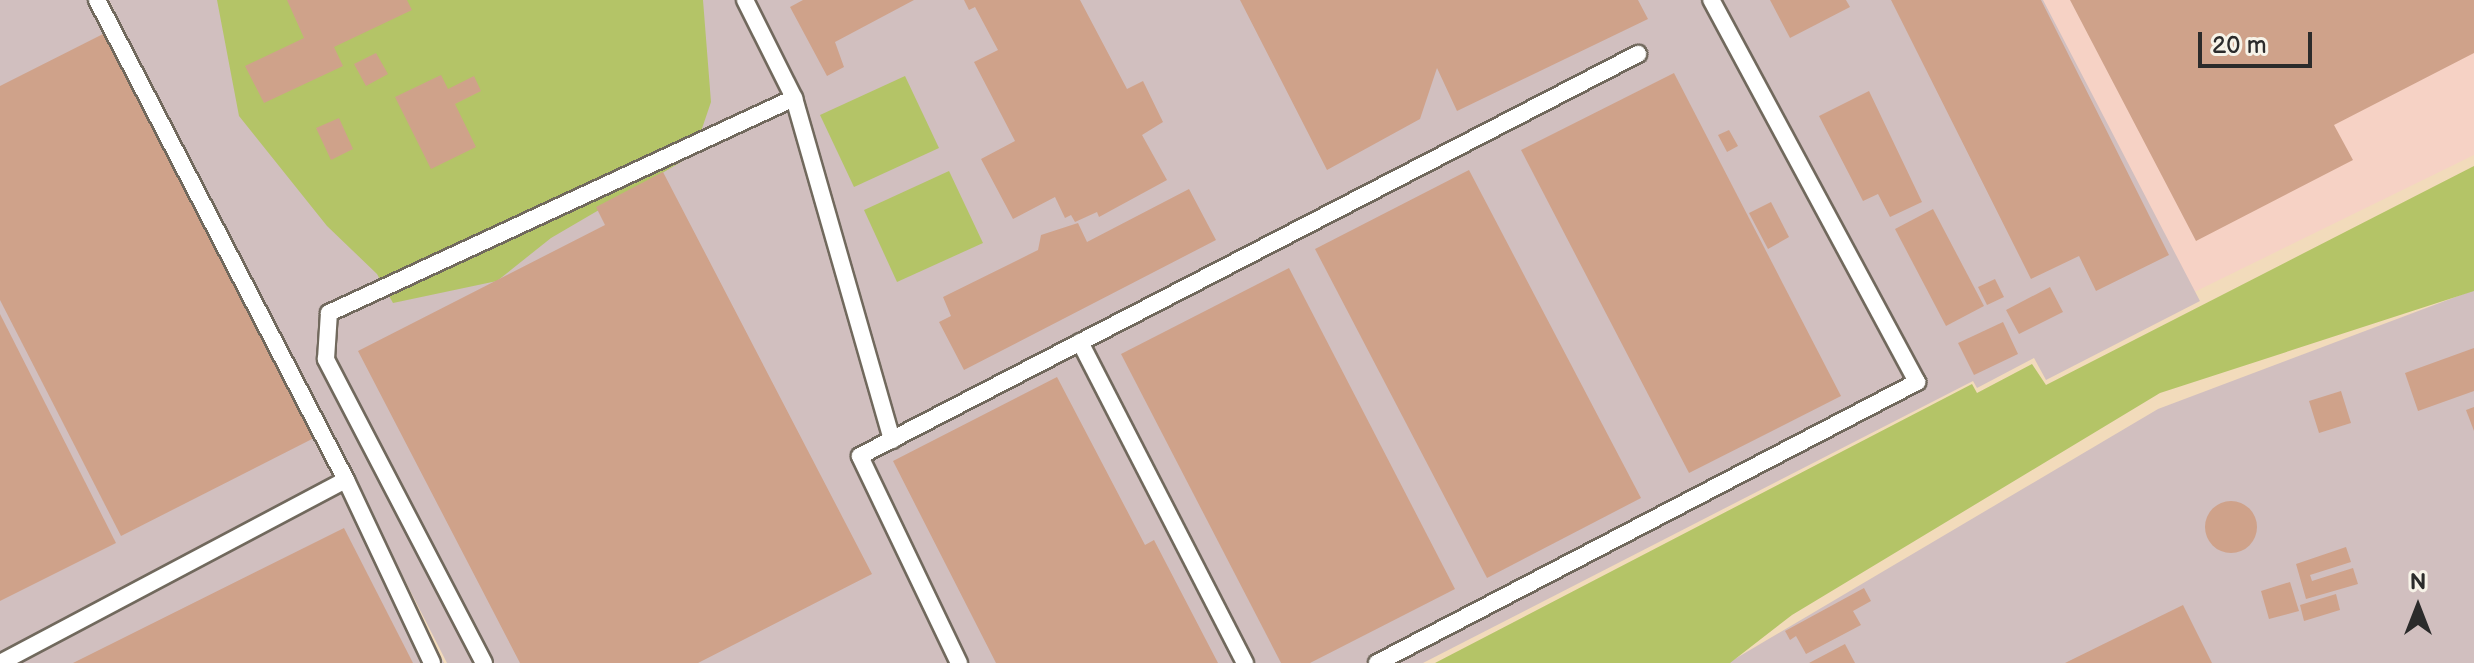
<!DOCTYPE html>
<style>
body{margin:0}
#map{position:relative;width:2474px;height:663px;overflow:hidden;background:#f2dbbb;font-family:"Balsamiq Sans",sans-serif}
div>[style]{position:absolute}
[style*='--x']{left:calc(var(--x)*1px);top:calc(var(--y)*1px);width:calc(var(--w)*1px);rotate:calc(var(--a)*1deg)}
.built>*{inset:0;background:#f6d2c5}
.industrial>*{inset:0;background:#d1bfbf}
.green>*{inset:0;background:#b4c467}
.building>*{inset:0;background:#cfa28a}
.round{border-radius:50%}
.roads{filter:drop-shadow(2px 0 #71695d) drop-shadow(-2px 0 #71695d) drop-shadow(0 2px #71695d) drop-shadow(0 -2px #71695d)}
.lane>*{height:16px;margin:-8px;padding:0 8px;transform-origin:8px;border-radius:8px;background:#fff}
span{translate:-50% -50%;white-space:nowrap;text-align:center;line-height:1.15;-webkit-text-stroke:8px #f7f3e8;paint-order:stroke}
.north{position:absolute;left:2378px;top:567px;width:80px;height:80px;-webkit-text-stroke:6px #f7f3e8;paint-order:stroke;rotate:0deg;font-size:22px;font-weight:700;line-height:32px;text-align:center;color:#2b2b2b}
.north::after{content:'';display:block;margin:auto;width:28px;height:36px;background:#2b2b2b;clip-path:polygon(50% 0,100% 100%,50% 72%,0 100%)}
.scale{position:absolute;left:2198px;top:32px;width:114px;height:36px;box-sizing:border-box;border:4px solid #2b2b2b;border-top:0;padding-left:10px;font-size:24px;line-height:28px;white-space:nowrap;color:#2b2b2b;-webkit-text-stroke:6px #f7f3e8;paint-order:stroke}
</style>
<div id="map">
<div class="built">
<div style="clip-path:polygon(2015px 0,2474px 0,2474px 155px,2178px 300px)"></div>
</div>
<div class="industrial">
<div style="clip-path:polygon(0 0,103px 0,444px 663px,0 663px)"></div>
<div style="clip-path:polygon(109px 0,2043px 0,2200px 301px,2046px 380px,2034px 358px,1977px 388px,1973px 381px,1423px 663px,447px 663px)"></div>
<div style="clip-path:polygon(2474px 290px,2474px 663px,1728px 663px,2158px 409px)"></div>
</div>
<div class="green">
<div style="clip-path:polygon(217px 0,703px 0,711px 102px,693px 155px,551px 238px,497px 281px,393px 303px,377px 274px,327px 226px,239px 116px)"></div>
<div style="clip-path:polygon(905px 76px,939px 148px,854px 187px,820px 115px)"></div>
<div style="clip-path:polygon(2474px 166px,2474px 291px,2160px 393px,1792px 615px,1730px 663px,1435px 663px,1972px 384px,1977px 393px,2032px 364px,2046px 385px)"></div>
<div style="clip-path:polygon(949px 171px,983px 243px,897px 282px,864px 210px)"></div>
</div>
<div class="building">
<div style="clip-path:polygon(287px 0,407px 0,412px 10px,334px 47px,343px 66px,264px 103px,245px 66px,304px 38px)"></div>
<div style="clip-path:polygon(803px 0,914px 0,835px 42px,844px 67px,827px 76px,790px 7px)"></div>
<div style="clip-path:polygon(964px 0,1080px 0,1127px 89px,1143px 81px,1163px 122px,1142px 135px,1167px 180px,1099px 217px,1097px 212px,1075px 222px,1071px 215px,1065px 218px,1055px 197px,1013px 219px,981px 159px,1015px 141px,974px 62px,998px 50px,975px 7px,969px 10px)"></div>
<div style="clip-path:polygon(1240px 0,1638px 0,1648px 19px,1457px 111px,1437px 68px,1420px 119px,1327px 170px)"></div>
<div style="clip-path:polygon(1770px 0,1846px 0,1850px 7px,1790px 38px)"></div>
<div style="clip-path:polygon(1891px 0,2041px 0,2169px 255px,2096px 291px,2079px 256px,2031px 279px)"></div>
<div style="clip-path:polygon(2070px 0,2474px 0,2474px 53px,2334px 125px,2353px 160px,2196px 241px)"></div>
<div style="clip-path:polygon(107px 32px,314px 438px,121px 536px,0 300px,0 86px)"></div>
<div style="clip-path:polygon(376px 53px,388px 74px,366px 86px,354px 64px)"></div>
<div style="clip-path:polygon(1674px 73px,1841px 396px,1689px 473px,1521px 150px)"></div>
<div style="clip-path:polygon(441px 75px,448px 89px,474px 76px,481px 91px,455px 104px,476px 147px,431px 169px,395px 97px)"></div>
<div style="clip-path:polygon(1869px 91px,1922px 202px,1890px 217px,1878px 194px,1863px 201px,1819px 116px)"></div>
<div style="clip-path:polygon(339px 118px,353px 149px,331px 160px,316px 128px)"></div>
<div style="clip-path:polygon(1729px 130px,1738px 146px,1727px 152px,1718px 135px)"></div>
<div style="clip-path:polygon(1469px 170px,1641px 498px,1487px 578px,1315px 249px)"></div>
<div style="clip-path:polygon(663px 172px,872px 574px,698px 663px,520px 663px,358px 351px,605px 225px,596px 207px)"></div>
<div style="clip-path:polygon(1189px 189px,1216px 240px,964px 370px,939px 322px,951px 316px,943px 297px,1038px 250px,1041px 235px,1078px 223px,1087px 242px)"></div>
<div style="clip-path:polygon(1771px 202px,1789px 237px,1768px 249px,1749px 213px)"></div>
<div style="clip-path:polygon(1933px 209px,1984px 306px,1946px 326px,1895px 229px)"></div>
<div style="clip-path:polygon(1289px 268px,1455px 589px,1310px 663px,1281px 663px,1121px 354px)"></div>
<div style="clip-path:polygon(1995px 279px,2004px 297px,1987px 305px,1978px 287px)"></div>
<div style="clip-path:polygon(2050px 287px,2063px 312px,2019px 334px,2006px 310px)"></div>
<div style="clip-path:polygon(0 314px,116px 543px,0 601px)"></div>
<div style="clip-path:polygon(2003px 322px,2018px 354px,1974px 375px,1958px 343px)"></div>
<div style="clip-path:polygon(2474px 348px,2474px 391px,2418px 411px,2405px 373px)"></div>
<div style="clip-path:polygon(1057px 377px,1145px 545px,1154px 540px,1218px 663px,996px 663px,893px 461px)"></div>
<div style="clip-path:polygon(2341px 391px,2351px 423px,2319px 433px,2309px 401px)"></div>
<div style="clip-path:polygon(2474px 407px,2474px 431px,2466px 410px)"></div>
<div class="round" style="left:2205px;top:501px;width:52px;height:52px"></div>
<div style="clip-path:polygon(344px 528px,413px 663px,73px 663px)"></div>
<div style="clip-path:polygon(2346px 547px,2351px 562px,2310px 575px,2312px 581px,2353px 568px,2358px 584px,2306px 599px,2296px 564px)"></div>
<div style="clip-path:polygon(2290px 582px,2299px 611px,2269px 619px,2261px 591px)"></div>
<div style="clip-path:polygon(1864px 588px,1871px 601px,1853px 611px,1861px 625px,1806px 654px,1796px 636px,1790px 640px,1785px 631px)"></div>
<div style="clip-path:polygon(2336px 594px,2340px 610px,2304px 621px,2300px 605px)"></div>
<div style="clip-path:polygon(2183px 605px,2212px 663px,2065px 663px)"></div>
<div style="clip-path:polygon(1845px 644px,1855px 663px,1809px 663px)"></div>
</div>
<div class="roads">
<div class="lane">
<div style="--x:97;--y:0;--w:541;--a:62.58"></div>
<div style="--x:346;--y:480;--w:202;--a:64.8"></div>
<div style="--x:745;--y:0;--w:110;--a:63.4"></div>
<div style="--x:794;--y:98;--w:356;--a:74"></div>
<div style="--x:1080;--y:342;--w:361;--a:62.8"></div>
<div style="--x:0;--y:663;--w:391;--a:-27.9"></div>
<div style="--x:484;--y:663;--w:343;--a:-117.5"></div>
<div style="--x:326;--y:359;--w:46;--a:-86.3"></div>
<div style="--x:329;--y:313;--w:512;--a:-24.81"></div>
<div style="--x:959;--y:663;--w:229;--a:-115.6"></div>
<div style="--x:860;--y:456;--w:876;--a:-27.33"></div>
<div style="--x:1377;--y:663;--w:609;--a:-27.49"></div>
<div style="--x:1917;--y:382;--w:434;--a:-118.3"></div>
</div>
</div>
<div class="north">N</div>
<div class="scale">20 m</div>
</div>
